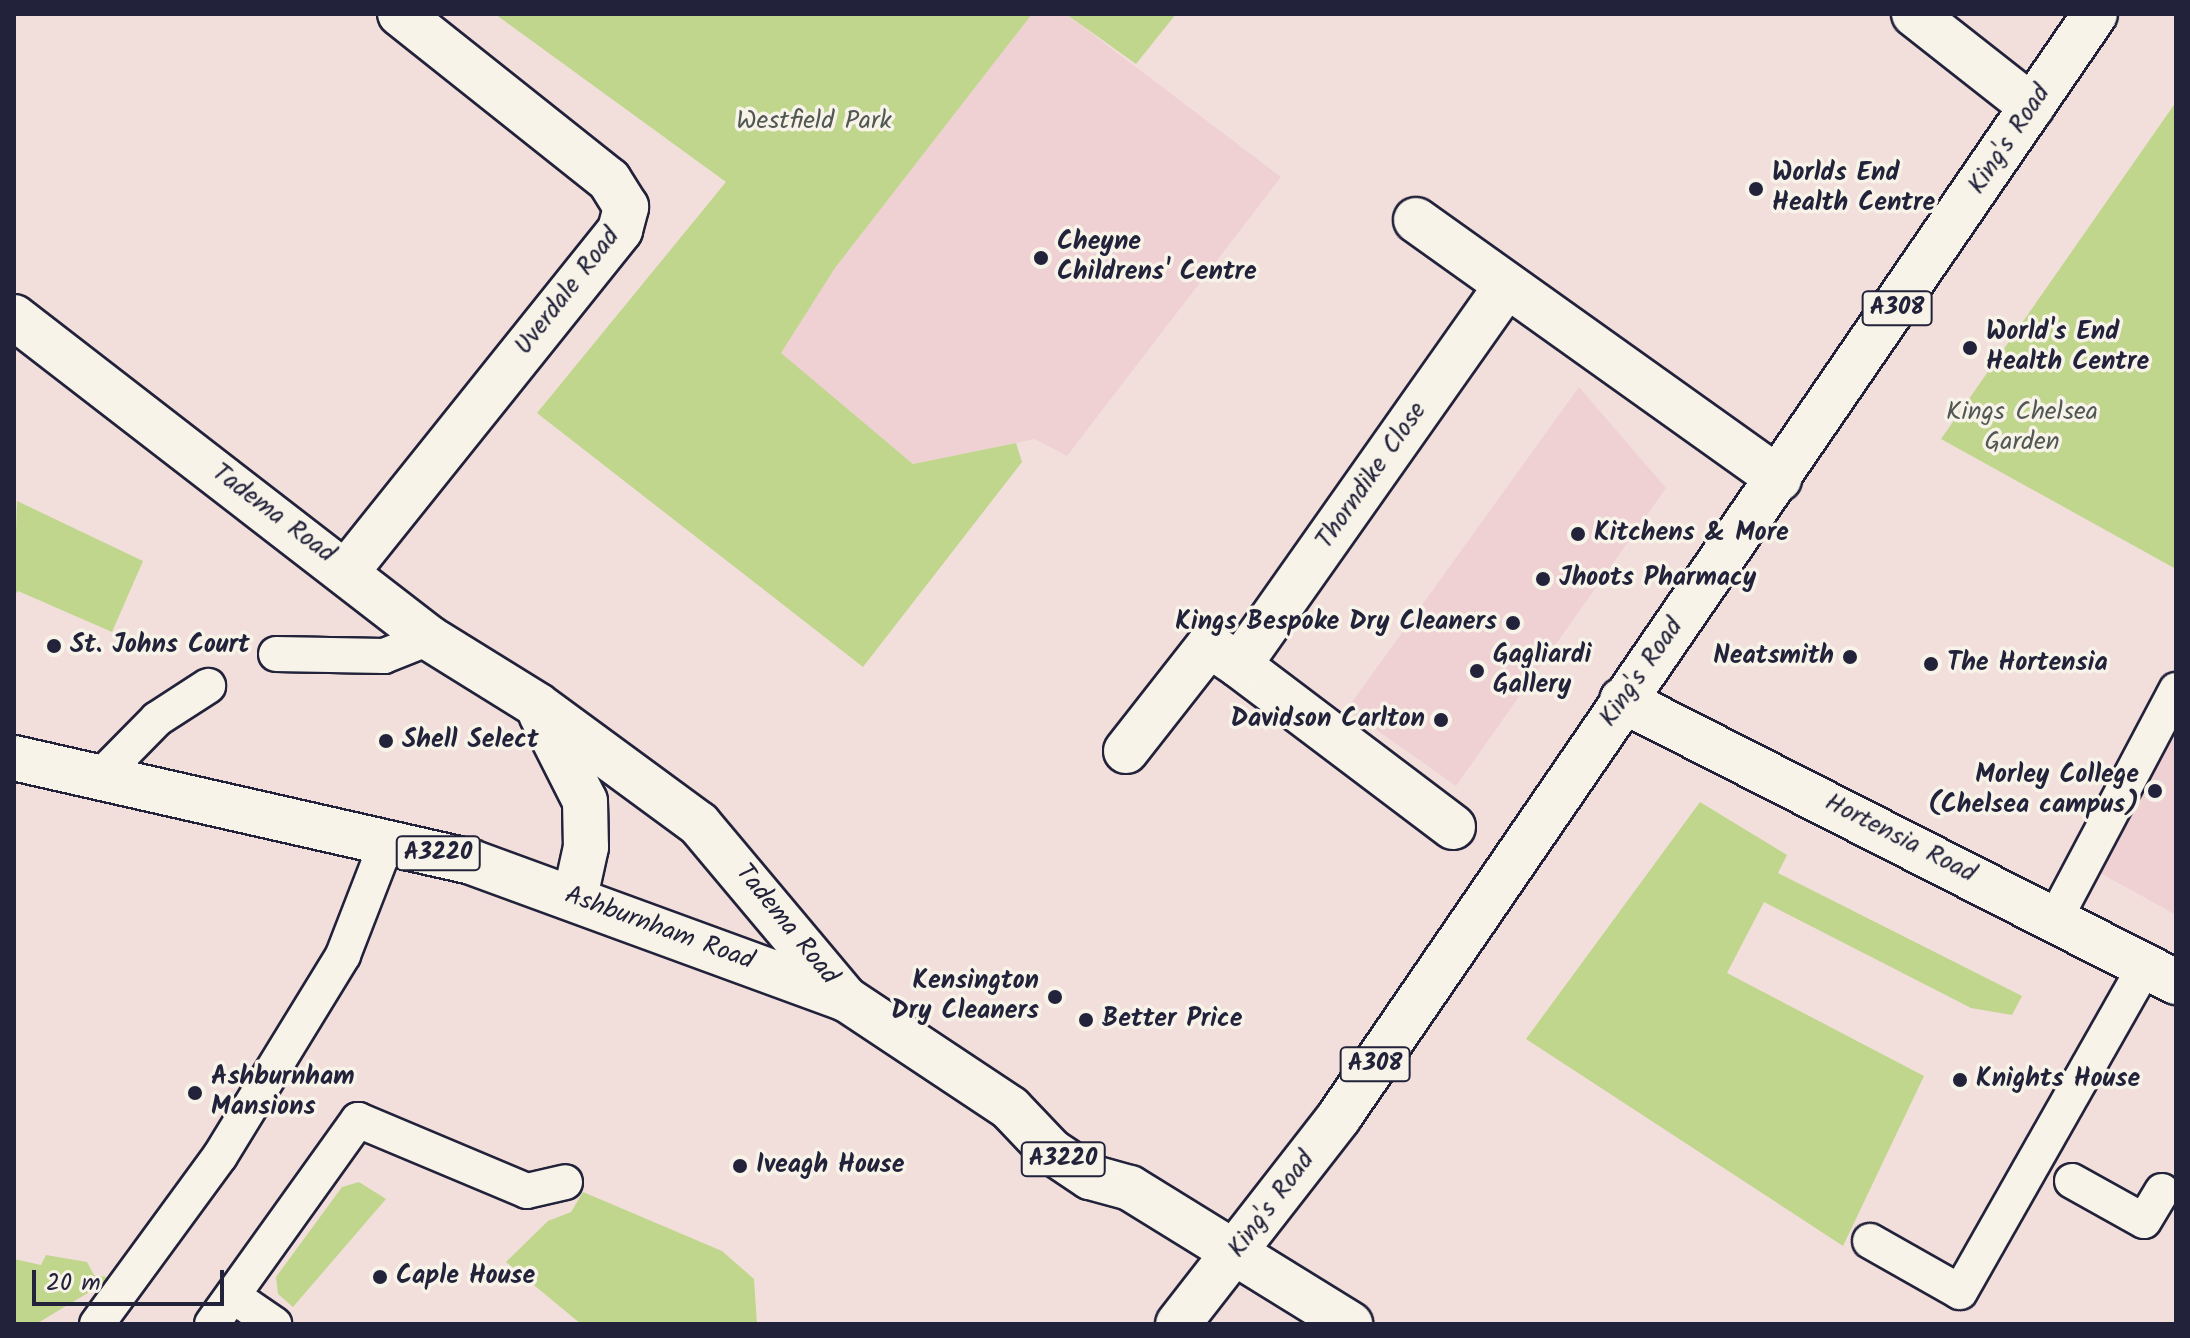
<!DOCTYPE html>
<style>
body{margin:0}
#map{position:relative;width:2190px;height:1338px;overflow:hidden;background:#f2dfdc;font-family:Kalam,sans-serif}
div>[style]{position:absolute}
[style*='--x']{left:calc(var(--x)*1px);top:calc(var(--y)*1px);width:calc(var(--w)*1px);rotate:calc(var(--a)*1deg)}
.built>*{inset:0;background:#efd1d4}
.green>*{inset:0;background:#c0d68c}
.roads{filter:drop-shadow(2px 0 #22223b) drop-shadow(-2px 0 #22223b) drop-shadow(0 2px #22223b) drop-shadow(0 -2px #22223b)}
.lane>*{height:34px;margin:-17px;padding:0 17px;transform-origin:17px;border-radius:17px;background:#f7f3e8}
.street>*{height:44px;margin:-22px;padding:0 22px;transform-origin:22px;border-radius:22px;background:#f7f3e8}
.primary>*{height:44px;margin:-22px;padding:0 22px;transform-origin:22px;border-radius:22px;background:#f7f3e8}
.highway>*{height:44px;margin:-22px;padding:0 22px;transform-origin:22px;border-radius:22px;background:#f7f3e8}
.dots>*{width:22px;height:22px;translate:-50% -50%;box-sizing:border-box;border:4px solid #f7f3e8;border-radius:50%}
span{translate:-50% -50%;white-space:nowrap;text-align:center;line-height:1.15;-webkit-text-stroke:7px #f7f3e8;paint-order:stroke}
.shield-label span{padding:2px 6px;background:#f7f3e8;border:2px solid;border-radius:6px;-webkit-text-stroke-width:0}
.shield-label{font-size:24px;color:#22223b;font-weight:700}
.park-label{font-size:26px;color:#515853}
.street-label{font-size:26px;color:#22223b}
.poi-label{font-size:26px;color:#22223b;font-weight:700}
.left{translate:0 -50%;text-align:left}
.right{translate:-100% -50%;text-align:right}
.frame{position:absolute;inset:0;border:16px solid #22223b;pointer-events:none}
.scale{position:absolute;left:32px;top:1270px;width:192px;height:36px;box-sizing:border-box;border:4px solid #22223b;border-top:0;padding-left:10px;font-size:24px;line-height:28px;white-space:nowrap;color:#22223b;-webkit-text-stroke:6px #f7f3e8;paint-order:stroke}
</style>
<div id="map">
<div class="built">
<div style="clip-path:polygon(1032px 14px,1066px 14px,1281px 177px,1067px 456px,1035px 439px,913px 464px,780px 353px,835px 268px)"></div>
<div style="clip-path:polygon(1579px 387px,1666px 488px,1456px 786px,1347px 709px)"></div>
<div style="clip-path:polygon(2176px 713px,2176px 915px,2093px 869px)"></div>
</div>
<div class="green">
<div style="clip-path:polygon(495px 14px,1032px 14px,835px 268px,781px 353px,913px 464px,1016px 443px,1022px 462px,863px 667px,537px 413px,726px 182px)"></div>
<div style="clip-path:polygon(1066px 14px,1176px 14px,1136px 64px)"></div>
<div style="clip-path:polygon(2176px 102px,2176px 569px,1941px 439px)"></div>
<div style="clip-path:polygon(17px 501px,143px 561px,112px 632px,18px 591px,14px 596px)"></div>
<div style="clip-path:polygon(1700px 802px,1787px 855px,1778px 873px,2022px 996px,2012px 1015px,1971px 1008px,1764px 902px,1727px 973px,1924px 1076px,1843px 1246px,1526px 1039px)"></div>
<div style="clip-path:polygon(359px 1182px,386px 1199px,293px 1307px,278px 1294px,276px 1277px,342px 1187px)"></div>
<div style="clip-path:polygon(583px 1192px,722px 1251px,754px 1279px,757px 1324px,581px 1324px,506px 1262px,548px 1221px,571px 1212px)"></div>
<div style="clip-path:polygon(46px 1255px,87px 1262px,94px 1275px,113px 1278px,36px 1324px,14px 1324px,14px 1259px,41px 1265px)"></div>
</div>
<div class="roads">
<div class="lane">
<div style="--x:276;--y:654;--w:108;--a:1.1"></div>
<div style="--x:384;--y:656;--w:48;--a:-21.8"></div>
<div style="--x:103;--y:774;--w:77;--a:-45.5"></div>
<div style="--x:157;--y:719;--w:61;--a:-32.9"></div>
<div style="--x:2056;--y:917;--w:257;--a:-62.1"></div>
<div style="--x:2072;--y:1181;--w:82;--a:29.1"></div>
<div style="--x:2144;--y:1221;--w:35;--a:-59"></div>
<div style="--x:1870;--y:1241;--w:103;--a:29.5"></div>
<div style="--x:1960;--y:1292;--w:375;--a:-60.4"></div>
<div style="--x:233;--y:1296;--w:50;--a:34.3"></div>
<div style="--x:97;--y:1324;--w:208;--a:-53.8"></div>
<div style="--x:220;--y:1156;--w:236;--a:-58.5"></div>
<div style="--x:343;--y:955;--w:124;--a:-68.8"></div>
<div style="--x:212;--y:1324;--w:251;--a:-54.4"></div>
<div style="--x:358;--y:1120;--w:183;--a:22.8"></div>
<div style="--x:527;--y:1191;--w:39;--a:-13"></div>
</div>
<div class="street">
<div style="--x:1914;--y:14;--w:150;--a:38.2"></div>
<div style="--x:1416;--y:220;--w:446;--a:35.5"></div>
<div style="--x:14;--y:317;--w:525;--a:37.72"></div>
<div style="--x:429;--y:638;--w:127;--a:31.8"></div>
<div style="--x:537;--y:705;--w:201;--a:36.3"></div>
<div style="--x:699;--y:824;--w:229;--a:50"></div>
<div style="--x:347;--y:571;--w:437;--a:-51.3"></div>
<div style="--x:620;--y:230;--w:24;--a:-75"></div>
<div style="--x:626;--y:207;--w:32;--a:-122"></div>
<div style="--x:609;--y:180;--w:267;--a:-141.5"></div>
<div style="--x:1622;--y:700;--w:622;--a:26.98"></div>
<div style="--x:541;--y:714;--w:97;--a:63.2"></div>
<div style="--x:585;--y:801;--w:46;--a:88.8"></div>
<div style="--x:586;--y:847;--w:51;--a:102.4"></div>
<div style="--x:1126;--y:751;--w:135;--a:-51.9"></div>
<div style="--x:1209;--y:645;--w:36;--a:34"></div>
<div style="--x:1453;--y:827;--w:268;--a:-142.9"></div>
<div style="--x:1239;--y:665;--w:463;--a:-54.8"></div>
</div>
<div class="primary">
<div style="--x:1178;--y:1324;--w:262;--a:-52.1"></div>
<div style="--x:1339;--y:1117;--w:1337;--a:-55.57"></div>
</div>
<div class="highway">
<div style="--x:14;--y:758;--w:469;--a:12.8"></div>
<div style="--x:471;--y:862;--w:399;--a:20.1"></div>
<div style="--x:846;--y:999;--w:197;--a:33.6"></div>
<div style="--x:1010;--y:1108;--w:59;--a:46.4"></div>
<div style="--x:1051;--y:1151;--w:47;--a:33.7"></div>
<div style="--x:1090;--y:1177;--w:41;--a:15.4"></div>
<div style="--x:1130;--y:1188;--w:259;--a:31.7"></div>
</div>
</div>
<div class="dots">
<div style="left:1756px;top:189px;background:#22223b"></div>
<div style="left:1041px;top:258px;background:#22223b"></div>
<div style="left:1970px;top:348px;background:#22223b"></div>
<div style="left:1578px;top:534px;background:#22223b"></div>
<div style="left:1543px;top:579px;background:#22223b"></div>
<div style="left:1513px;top:623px;background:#22223b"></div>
<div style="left:54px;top:646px;background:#22223b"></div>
<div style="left:1850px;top:657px;background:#22223b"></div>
<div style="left:1931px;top:664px;background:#22223b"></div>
<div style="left:1477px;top:671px;background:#22223b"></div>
<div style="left:1441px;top:720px;background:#22223b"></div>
<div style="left:386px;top:741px;background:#22223b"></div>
<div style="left:2155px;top:791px;background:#22223b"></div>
<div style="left:1055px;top:997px;background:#22223b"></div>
<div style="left:1086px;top:1020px;background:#22223b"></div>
<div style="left:1960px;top:1080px;background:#22223b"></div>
<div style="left:195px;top:1093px;background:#22223b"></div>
<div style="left:740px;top:1166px;background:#22223b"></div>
<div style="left:380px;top:1277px;background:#22223b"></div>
</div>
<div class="shield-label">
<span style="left:1897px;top:308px">A308</span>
<span style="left:438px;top:853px">A3220</span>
<span style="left:1375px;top:1064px">A308</span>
<span style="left:1063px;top:1159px">A3220</span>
</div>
<div class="park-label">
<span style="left:814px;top:122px">Westfield Park</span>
<span style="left:2022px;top:428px">Kings Chelsea<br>Garden</span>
</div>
<div class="street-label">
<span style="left:2010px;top:140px;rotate:-56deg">King's Road</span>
<span style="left:568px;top:292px;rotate:-52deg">Uverdale Road</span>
<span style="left:1372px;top:476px;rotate:-55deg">Thorndike Close</span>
<span style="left:273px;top:514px;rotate:37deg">Tadema Road</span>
<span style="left:1642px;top:673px;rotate:-55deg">King's Road</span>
<span style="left:1900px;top:839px;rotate:27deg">Hortensia Road</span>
<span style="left:786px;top:925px;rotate:51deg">Tadema Road</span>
<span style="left:659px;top:929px;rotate:20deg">Ashburnham Road</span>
<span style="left:1272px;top:1205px;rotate:-53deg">King's Road</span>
</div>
<div class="poi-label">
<span class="left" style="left:1772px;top:189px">Worlds End<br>Health Centre</span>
<span class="left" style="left:1057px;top:258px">Cheyne<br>Childrens' Centre</span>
<span class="left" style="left:1986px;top:348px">World's End<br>Health Centre</span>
<span class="left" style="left:1594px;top:534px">Kitchens &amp; More</span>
<span class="left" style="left:1559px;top:579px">Jhoots Pharmacy</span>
<span class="right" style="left:1497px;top:623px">Kings Bespoke Dry Cleaners</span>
<span class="left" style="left:70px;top:646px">St. Johns Court</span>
<span class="left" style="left:1493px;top:671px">Gagliardi<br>Gallery</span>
<span class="right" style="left:1834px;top:657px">Neatsmith</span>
<span class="left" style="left:1947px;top:664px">The Hortensia</span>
<span class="right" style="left:1425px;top:720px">Davidson Carlton</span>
<span class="left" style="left:402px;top:741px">Shell Select</span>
<span class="right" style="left:2139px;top:791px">Morley College<br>(Chelsea campus)</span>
<span class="right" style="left:1039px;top:997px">Kensington<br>Dry Cleaners</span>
<span class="left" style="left:1102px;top:1020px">Better Price</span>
<span class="left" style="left:211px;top:1093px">Ashburnham<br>Mansions</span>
<span class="left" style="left:1976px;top:1080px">Knights House</span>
<span class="left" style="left:756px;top:1166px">Iveagh House</span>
<span class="left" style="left:396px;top:1277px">Caple House</span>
</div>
<div class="frame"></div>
<div class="scale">20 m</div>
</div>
